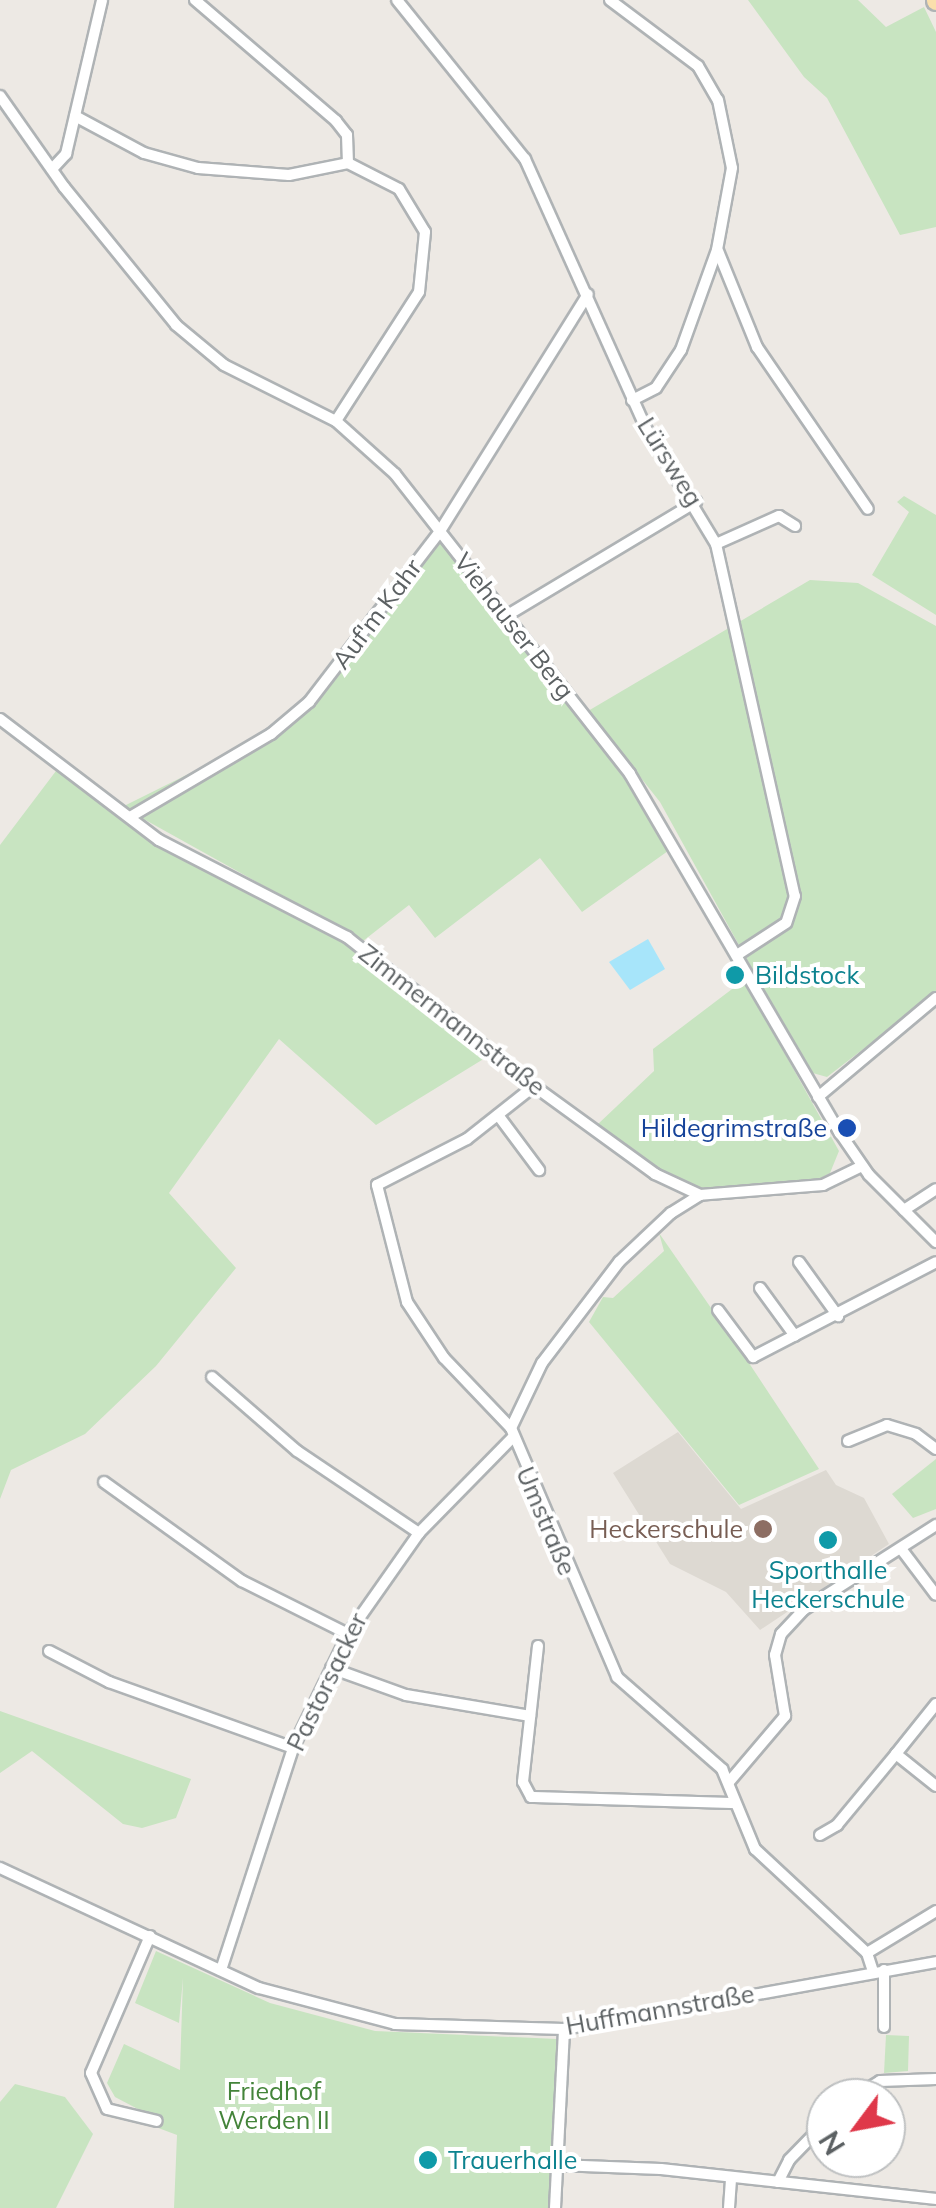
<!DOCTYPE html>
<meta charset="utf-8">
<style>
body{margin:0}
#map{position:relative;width:936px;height:2208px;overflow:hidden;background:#ede9e4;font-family:Mulish,sans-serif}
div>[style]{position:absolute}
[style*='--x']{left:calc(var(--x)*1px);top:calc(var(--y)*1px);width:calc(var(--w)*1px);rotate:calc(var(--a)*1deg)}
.education>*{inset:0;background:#ddd9d2}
.green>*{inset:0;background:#c8e4c1}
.water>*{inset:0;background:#a7e5fa}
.roads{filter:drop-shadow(2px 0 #afb3b5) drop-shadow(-2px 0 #afb3b5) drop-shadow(0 2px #afb3b5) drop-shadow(0 -2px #afb3b5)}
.minor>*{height:10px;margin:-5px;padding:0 5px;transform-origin:5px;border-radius:5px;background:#fff}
.primary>*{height:18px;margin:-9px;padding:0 9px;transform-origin:9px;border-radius:9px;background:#fadfac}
.dots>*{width:28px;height:28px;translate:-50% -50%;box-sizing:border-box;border:5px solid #fff;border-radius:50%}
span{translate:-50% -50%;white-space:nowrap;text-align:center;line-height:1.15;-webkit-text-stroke:8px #fff;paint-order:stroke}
.street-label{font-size:25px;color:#5c6163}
.culture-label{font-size:25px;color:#0d838f}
.left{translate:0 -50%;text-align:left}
.transit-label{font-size:25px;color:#164399}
.right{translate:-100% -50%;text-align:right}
.education-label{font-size:25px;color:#785e54}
.park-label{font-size:25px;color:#44843a}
.north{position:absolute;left:806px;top:2078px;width:100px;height:100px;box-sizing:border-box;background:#fff;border:2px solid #bec0c1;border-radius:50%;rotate:238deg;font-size:28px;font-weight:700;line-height:40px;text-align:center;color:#5c6163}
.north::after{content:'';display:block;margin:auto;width:35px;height:45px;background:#df384a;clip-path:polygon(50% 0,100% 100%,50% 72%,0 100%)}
</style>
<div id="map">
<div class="education">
<div style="clip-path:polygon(678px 1432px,741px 1509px,826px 1470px,836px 1485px,864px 1498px,889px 1544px,760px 1630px,726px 1592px,670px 1564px,613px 1473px)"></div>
</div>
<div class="green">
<div style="clip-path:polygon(748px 0,858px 0,886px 27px,924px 7px,936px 32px,936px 227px,900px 235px,827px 98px,804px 77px)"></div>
<div style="clip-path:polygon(904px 496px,936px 515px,936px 615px,872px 575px,909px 512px,897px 502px)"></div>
<div style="clip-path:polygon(439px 539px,647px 808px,668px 851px,582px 912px,540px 858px,435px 938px,409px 905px,363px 941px,122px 807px,301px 718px)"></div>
<div style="clip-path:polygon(810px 580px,858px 583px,936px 626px,936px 993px,827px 1077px,809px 1072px,660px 802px,588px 711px)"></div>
<div style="clip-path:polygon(62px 763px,131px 828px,329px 932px,490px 1055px,376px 1125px,279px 1039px,169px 1193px,236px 1268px,156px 1366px,85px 1434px,11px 1470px,0 1499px,0 845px)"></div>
<div style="clip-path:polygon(744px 980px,839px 1151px,830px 1173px,817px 1180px,703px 1192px,658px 1170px,597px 1125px,654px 1071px,653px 1049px)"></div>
<div style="clip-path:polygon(659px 1233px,743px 1354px,819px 1469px,739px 1505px,589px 1322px,603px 1297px,613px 1298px,664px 1251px)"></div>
<div style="clip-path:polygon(936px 1459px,936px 1509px,913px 1518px,892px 1494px)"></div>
<div style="clip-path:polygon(0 1711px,191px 1779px,176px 1818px,142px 1828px,123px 1824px,32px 1751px,0 1773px)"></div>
<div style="clip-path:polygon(156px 1951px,270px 2003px,375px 2031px,557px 2039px,549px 2208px,174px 2208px,177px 2135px,153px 2126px,155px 2118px,115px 2097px,107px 2083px,124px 2044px,180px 2070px,183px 1978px,179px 2023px,135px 2003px)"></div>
<div style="clip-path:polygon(886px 2035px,909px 2036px,908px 2071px,884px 2073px)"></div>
<div style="clip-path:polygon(15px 2084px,65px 2097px,93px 2134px,56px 2208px,0 2208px,0 2102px)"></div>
</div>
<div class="water">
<div style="clip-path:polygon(648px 939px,665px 969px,630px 990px,609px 962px)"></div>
</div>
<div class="roads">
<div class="minor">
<div style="--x:195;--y:0;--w:186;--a:40.6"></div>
<div style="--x:336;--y:121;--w:18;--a:52"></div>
<div style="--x:347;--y:135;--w:28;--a:88"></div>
<div style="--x:348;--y:163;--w:57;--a:27"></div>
<div style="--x:399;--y:189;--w:50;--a:58.8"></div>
<div style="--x:425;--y:232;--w:60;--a:95.7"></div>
<div style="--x:419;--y:292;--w:153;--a:122.8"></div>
<div style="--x:397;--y:0;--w:204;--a:51.2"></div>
<div style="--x:525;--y:159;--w:297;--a:65.8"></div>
<div style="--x:647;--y:430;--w:133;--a:58.8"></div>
<div style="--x:716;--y:544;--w:361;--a:77.4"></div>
<div style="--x:795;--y:896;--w:28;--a:108"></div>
<div style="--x:786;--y:923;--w:59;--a:146.9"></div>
<div style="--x:610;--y:0;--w:110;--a:36.9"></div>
<div style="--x:698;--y:66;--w:39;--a:60"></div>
<div style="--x:718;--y:100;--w:69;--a:78.4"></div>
<div style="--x:732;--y:168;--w:83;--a:100.4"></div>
<div style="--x:717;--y:250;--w:106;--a:109.8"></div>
<div style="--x:681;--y:350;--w:45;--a:123.3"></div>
<div style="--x:656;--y:388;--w:27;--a:153"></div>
<div style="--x:0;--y:96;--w:111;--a:54.9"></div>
<div style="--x:64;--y:187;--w:178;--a:50.9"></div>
<div style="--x:176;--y:325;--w:62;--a:39.8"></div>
<div style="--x:224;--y:365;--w:125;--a:26.6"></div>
<div style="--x:336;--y:421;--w:79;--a:41.9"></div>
<div style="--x:395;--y:474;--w:381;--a:51.9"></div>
<div style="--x:630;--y:774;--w:416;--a:59.7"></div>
<div style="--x:840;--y:1133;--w:51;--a:55.4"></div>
<div style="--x:869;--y:1175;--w:95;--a:45"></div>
<div style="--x:75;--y:116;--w:78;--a:28.2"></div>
<div style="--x:144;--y:153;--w:56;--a:15.5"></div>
<div style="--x:198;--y:168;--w:91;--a:4.4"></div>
<div style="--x:289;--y:175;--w:60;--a:-11.5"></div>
<div style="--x:52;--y:169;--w:21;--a:-47"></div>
<div style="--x:66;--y:154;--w:158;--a:-76.8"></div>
<div style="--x:718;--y:251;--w:104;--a:67.9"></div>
<div style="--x:757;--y:347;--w:196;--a:55.6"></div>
<div style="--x:716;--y:544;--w:69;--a:-24"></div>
<div style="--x:779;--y:516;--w:19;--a:32"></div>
<div style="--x:506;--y:616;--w:222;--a:-31"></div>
<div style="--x:0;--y:719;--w:200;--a:37.3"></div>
<div style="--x:159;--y:840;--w:212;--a:27.3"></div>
<div style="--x:347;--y:937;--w:239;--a:38.5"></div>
<div style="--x:534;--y:1086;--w:150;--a:36"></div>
<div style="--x:655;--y:1174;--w:50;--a:25"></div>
<div style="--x:130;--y:817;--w:164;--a:-30.5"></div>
<div style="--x:271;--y:734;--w:50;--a:-40.1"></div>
<div style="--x:309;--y:702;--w:215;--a:-52.5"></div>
<div style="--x:440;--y:531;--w:279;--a:-58"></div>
<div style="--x:818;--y:1097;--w:154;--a:-40"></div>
<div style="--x:498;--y:1115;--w:69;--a:53.3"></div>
<div style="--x:862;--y:1166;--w:43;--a:154"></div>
<div style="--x:823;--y:1185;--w:123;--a:175.4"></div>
<div style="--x:700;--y:1195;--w:34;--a:148"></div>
<div style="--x:671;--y:1213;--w:71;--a:136.7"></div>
<div style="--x:619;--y:1262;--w:127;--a:127.3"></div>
<div style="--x:542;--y:1363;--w:72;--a:115.5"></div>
<div style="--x:511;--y:1428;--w:271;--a:66.9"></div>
<div style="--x:617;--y:1677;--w:140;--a:41.2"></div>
<div style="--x:722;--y:1769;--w:87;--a:67.6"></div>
<div style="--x:755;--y:1849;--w:153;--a:42.9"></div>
<div style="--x:867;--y:1953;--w:20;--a:72"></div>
<div style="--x:904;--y:1210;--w:38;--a:-33"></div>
<div style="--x:799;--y:1262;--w:67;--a:54.2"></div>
<div style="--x:760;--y:1288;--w:59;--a:53.9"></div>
<div style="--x:718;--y:1310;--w:59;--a:53.3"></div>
<div style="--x:753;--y:1357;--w:206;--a:-27.4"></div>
<div style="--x:212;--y:1377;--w:113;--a:41"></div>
<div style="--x:297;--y:1451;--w:147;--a:33.9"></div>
<div style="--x:511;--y:1428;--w:97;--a:-133.7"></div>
<div style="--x:444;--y:1358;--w:67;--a:-123.5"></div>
<div style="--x:407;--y:1302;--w:121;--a:-104.4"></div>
<div style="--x:377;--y:1185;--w:101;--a:-27.1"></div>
<div style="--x:467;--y:1139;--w:85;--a:-38.3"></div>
<div style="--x:848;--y:1441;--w:42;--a:-22.3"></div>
<div style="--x:887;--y:1425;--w:30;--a:17"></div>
<div style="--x:916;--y:1434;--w:25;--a:37"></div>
<div style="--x:104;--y:1482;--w:170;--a:35.7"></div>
<div style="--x:242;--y:1581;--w:119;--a:26.6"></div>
<div style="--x:902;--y:1550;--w:56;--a:52.9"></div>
<div style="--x:538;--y:1646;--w:137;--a:96.3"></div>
<div style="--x:523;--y:1782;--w:17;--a:62"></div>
<div style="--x:531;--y:1797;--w:203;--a:1.7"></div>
<div style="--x:49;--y:1651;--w:68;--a:27.3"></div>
<div style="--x:109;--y:1682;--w:195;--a:19.7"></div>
<div style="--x:331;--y:1668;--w:80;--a:19.8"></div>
<div style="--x:406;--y:1695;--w:126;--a:9.6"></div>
<div style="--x:936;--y:1704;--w:64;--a:128.7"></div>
<div style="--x:896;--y:1754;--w:51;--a:38.7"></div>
<div style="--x:729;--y:1782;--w:87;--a:-49.7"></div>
<div style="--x:785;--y:1716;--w:62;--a:-99.3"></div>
<div style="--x:775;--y:1655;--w:22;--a:-74"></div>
<div style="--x:781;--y:1634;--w:33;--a:-47"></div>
<div style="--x:803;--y:1610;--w:158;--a:-32.6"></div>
<div style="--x:820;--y:1835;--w:20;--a:-30"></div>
<div style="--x:837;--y:1825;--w:92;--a:-50.3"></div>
<div style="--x:0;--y:1868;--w:285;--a:24.9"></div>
<div style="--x:259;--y:1988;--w:141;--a:14.8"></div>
<div style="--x:395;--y:2024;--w:169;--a:1.7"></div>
<div style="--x:564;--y:2029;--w:378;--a:-10.2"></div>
<div style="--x:150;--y:1936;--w:149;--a:113.3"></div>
<div style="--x:91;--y:2073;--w:39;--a:66"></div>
<div style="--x:107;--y:2109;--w:51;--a:13.5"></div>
<div style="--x:867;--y:1953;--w:81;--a:-31.3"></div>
<div style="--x:221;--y:1970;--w:233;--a:-72"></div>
<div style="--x:293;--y:1748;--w:127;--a:-64.2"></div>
<div style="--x:348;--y:1634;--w:123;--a:-54.9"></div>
<div style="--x:419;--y:1533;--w:133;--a:-45.6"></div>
<div style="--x:884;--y:2027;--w:57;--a:-90"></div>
<div style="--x:852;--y:2098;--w:33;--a:-31"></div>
<div style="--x:880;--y:2081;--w:56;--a:-2"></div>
<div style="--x:557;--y:2165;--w:104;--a:2.2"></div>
<div style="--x:661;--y:2169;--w:277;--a:6.2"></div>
<div style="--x:778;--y:2182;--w:25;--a:-63"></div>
<div style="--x:789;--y:2160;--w:53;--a:-45.8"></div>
<div style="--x:555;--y:2208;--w:179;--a:-87.1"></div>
<div style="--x:729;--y:2208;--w:31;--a:-86"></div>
</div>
<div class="primary">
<div style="--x:936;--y:0;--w:1;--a:90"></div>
</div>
</div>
<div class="dots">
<div style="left:735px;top:975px;background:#0f9aa8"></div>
<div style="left:847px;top:1128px;background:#1a4fb4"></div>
<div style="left:763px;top:1529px;background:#8d6e63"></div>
<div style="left:828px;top:1540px;background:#0f9aa8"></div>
<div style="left:428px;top:2160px;background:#0f9aa8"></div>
</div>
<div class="street-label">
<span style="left:670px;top:462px;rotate:58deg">Lürsweg</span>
<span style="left:377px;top:614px;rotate:-53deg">Auf'm Kahr</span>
<span style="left:514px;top:626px;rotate:52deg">Viehauser Berg</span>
<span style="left:452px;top:1020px;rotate:38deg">Zimmermannstraße</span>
<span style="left:546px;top:1521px;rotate:67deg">Umstraße</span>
<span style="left:327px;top:1682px;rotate:-64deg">Pastorsacker</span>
<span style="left:660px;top:2010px;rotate:-10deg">Huffmannstraße</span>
</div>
<div class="culture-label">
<span class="left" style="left:755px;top:975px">Bildstock</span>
<span style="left:828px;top:1585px">Sporthalle<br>Heckerschule</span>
<span class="left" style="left:448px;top:2160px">Trauerhalle</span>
</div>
<div class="transit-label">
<span class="right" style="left:827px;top:1128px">Hildegrimstraße</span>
</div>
<div class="education-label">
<span class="right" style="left:743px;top:1529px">Heckerschule</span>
</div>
<div class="park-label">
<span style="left:274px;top:2106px">Friedhof<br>Werden II</span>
</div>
<div class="north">N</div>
</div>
